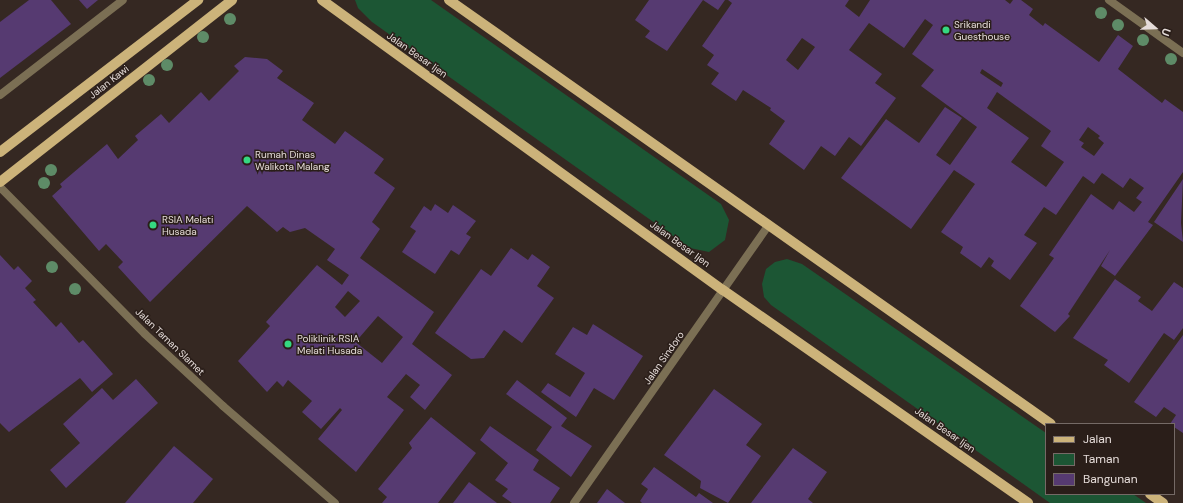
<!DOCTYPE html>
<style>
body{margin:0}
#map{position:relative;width:1183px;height:503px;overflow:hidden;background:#352822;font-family:"DM Sans",sans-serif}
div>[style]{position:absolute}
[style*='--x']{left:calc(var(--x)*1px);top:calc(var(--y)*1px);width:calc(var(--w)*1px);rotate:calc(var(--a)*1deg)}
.green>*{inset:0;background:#1c5634}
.building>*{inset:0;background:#563a71}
.lane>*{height:8px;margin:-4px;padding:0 4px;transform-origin:4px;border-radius:4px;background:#7b6f54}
.street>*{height:8px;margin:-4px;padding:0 4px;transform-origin:4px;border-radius:4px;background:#7b6f54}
.primary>*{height:10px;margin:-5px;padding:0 5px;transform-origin:5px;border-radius:5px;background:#ccb37a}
.trees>*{width:12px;height:12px;margin:-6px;border-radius:50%;background:#5e8b67}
.dots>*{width:11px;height:11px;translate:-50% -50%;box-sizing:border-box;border:2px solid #2a1e19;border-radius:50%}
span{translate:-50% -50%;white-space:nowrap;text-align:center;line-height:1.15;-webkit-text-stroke:3px #2a1e19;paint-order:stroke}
.poi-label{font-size:10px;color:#e5dcd9}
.left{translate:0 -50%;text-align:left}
.street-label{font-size:10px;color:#e5dcd9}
.legend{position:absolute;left:1045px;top:423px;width:130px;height:72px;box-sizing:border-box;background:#2a1e19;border:1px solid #756a66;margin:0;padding:5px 7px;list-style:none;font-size:12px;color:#e5dcd9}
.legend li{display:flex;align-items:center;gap:8px;height:20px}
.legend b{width:20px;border:1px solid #756a66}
.north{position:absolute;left:1135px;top:8px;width:40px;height:40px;-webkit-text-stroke:3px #2a1e19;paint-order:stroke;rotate:110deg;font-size:11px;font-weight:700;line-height:16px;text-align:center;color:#e5dcd9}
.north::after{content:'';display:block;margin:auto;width:14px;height:18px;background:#e5dcd9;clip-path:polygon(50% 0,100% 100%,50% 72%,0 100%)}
</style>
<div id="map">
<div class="green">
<div style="clip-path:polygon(355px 0,431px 0,721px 204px,729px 220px,725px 240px,709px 252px,690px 248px,372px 22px,358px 8px)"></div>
<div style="clip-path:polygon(787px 259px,802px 264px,1046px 433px,1046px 494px,1133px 494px,1146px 503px,1050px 503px,771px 305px,764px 297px,762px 284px,766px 269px,775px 262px)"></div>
</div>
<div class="building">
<div style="clip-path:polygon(29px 0,51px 0,71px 24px,0 78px,0 22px)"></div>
<div style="clip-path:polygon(79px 0,98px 0,87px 9px)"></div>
<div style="clip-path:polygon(649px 0,725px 0,718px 10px,703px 0,667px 51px,645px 37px,650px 31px,635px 20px)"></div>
<div style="clip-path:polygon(evenodd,728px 0,849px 0,845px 6px,859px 17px,870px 0,1005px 0,1010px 4px,1013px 0,1021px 0,1033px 9px,1029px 15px,1043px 26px,1045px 23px,1099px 62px,1118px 35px,1133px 46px,1118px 69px,1162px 103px,1165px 99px,1183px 112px,1183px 172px,1148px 222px,1153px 225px,1115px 276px,1101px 266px,1110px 250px,1068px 314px,1070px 316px,1055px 332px,1020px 306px,1054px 258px,1049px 255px,1091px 194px,1113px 210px,1119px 201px,1134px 212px,1142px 202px,1136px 198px,1144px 188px,1130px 178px,1123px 188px,1102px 173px,1094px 184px,1083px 176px,1056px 215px,1044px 207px,1024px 235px,1037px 243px,1010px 280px,991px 266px,994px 261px,989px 257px,981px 268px,960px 253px,963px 247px,941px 232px,975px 184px,954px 170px,911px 229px,841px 178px,886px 119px,919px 143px,945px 107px,962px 118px,936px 155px,950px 165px,977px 127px,921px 86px,934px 70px,912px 54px,933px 25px,925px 19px,904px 48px,869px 23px,849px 50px,882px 74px,875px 83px,896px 98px,861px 146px,849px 137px,835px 156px,821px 146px,804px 170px,769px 144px,785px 121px,770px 110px,771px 108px,743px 90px,736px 101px,711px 84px,719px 73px,707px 65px,714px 55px,702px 46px,732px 3px,728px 0,802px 38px,815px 47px,798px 70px,786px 60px,802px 38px,728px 0,982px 69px,1003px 83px,1001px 87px,980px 73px,982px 69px,728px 0,997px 92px,1051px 131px,1041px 146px,1064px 162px,1046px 187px,1011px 162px,1029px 138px,987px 108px,997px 92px,728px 0,1088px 127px,1100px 136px,1098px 138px,1104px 143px,1094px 156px,1081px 147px,1084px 143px,1079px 140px,1088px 127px)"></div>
<div style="clip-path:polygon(evenodd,245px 57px,267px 59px,283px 71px,277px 78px,314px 103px,302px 120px,335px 144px,345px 131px,384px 159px,374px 173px,395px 188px,372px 222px,380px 229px,360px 258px,434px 312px,412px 344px,452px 375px,425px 410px,410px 397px,420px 385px,406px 374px,387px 397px,404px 410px,356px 472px,318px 439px,342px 410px,340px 408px,321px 429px,302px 412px,312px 401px,288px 380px,283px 387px,277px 381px,267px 392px,238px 361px,270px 326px,266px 322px,317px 265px,342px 285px,349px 275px,327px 260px,335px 249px,305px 228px,290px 232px,283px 227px,277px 232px,247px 206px,150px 302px,118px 267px,123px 262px,106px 244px,99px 251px,52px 196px,62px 187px,60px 184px,107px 144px,118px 159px,138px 140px,135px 136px,161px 114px,169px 123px,201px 92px,209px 101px,239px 71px,234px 66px,245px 57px,348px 291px,360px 301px,345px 317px,335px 307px,348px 291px,245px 57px,378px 316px,403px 337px,382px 363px,353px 340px,356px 336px,359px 338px,378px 316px)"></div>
<div style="clip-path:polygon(1183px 179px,1181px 223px,1183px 242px,1154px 222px)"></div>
<div style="clip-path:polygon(435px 204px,448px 213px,453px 205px,476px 221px,466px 234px,471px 237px,459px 255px,451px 250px,435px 274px,402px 252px,416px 231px,410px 227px,424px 206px,431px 211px)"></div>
<div style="clip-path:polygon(511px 248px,528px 260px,532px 254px,550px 267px,537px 286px,554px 298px,522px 343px,504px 330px,484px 358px,471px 359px,435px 333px,481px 269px,491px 276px)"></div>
<div style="clip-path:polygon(0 255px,14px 270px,18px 266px,32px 281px,25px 288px,36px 300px,33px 302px,56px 327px,61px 322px,79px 343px,83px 340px,113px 374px,92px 392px,80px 378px,9px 432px,0 423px)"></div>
<div style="clip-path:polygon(1115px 279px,1141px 297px,1138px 301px,1152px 311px,1174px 282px,1183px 288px,1183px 328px,1174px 340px,1164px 333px,1129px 383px,1104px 365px,1108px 360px,1073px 338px)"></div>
<div style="clip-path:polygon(593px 324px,643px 356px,614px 400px,594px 388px,576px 417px,541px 392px,548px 383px,570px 397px,585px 373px,555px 354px,573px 327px,587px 335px)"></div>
<div style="clip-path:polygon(1183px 335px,1183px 433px,1174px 427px,1174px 424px,1170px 424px,1176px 415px,1164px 407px,1156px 417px,1134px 402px)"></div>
<div style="clip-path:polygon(136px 379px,158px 403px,66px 488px,50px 470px,80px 443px,63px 424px,102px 388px,113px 400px)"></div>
<div style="clip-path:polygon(517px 380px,567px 418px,561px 426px,592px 446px,571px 477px,536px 450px,552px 427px,506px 394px)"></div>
<div style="clip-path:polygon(714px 389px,762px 424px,746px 445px,761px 456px,728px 503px,700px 488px,701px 481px,664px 455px)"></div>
<div style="clip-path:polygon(431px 417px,476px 453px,438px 503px,382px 503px,387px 497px,378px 489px,412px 448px,409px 443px)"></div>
<div style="clip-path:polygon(490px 426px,539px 460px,533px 470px,560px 488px,550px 503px,512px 503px,502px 496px,508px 489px,495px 480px,508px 463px,480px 440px)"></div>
<div style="clip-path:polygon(174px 446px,213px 479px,193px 503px,125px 503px)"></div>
<div style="clip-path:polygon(793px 448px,827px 472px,808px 499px,813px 503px,751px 503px)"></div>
<div style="clip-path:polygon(654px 467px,696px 497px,699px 493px,713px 503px,642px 503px,640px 501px,648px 489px,641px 484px)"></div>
<div style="clip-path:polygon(469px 482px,497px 503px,453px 503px)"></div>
<div style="clip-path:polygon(607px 489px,625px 503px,597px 503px)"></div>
</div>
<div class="lane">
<div style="--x:0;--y:95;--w:155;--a:-37.7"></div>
</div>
<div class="street">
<div style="--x:1109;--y:0;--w:91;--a:35.6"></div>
<div style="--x:0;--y:187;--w:206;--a:45.4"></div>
<div style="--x:145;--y:334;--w:106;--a:42.7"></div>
<div style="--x:223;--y:406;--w:148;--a:40.9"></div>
<div style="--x:574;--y:503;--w:340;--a:-55"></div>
</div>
<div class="primary">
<div style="--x:322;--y:0;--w:495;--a:35.9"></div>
<div style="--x:723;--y:290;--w:372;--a:34.9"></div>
<div style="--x:449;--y:0;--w:736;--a:35.16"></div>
<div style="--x:0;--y:152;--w:250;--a:-37.5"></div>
<div style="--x:0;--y:182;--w:295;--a:-38.1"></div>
<div style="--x:1150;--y:494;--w:16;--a:35"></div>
</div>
<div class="trees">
<div style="left:1101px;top:13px"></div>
<div style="left:230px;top:19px"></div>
<div style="left:1118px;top:25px"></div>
<div style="left:203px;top:37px"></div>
<div style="left:1143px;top:40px"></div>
<div style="left:1171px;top:59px"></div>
<div style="left:167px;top:65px"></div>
<div style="left:149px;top:80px"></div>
<div style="left:51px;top:170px"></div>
<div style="left:44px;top:183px"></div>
<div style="left:52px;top:267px"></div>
<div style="left:75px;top:289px"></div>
</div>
<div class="dots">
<div style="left:946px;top:30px;background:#35d881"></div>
<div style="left:247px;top:160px;background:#35d881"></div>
<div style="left:153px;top:225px;background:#35d881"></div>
<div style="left:288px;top:344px;background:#35d881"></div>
</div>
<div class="poi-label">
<span class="left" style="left:954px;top:30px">Srikandi<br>Guesthouse</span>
<span class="left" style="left:255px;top:160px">Rumah Dinas<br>Walikota Malang</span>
<span class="left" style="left:162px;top:225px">RSIA Melati<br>Husada</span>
<span class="left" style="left:297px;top:344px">Poliklinik RSIA<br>Melati Husada</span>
</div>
<div class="street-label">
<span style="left:417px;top:55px;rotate:35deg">Jalan Besar Ijen</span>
<span style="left:109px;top:82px;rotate:-38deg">Jalan Kawi</span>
<span style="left:680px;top:244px;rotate:36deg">Jalan Besar Ijen</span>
<span style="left:170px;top:342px;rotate:44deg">Jalan Taman Slamet</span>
<span style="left:664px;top:358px;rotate:-55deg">Jalan Sindoro</span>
<span style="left:945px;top:430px;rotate:35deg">Jalan Besar Ijen</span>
</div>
<ul class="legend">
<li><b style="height:5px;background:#ccb37a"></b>Jalan</li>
<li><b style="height:11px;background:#1c5634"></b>Taman</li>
<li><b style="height:11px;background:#563a71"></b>Bangunan</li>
</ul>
<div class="north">U</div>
</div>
